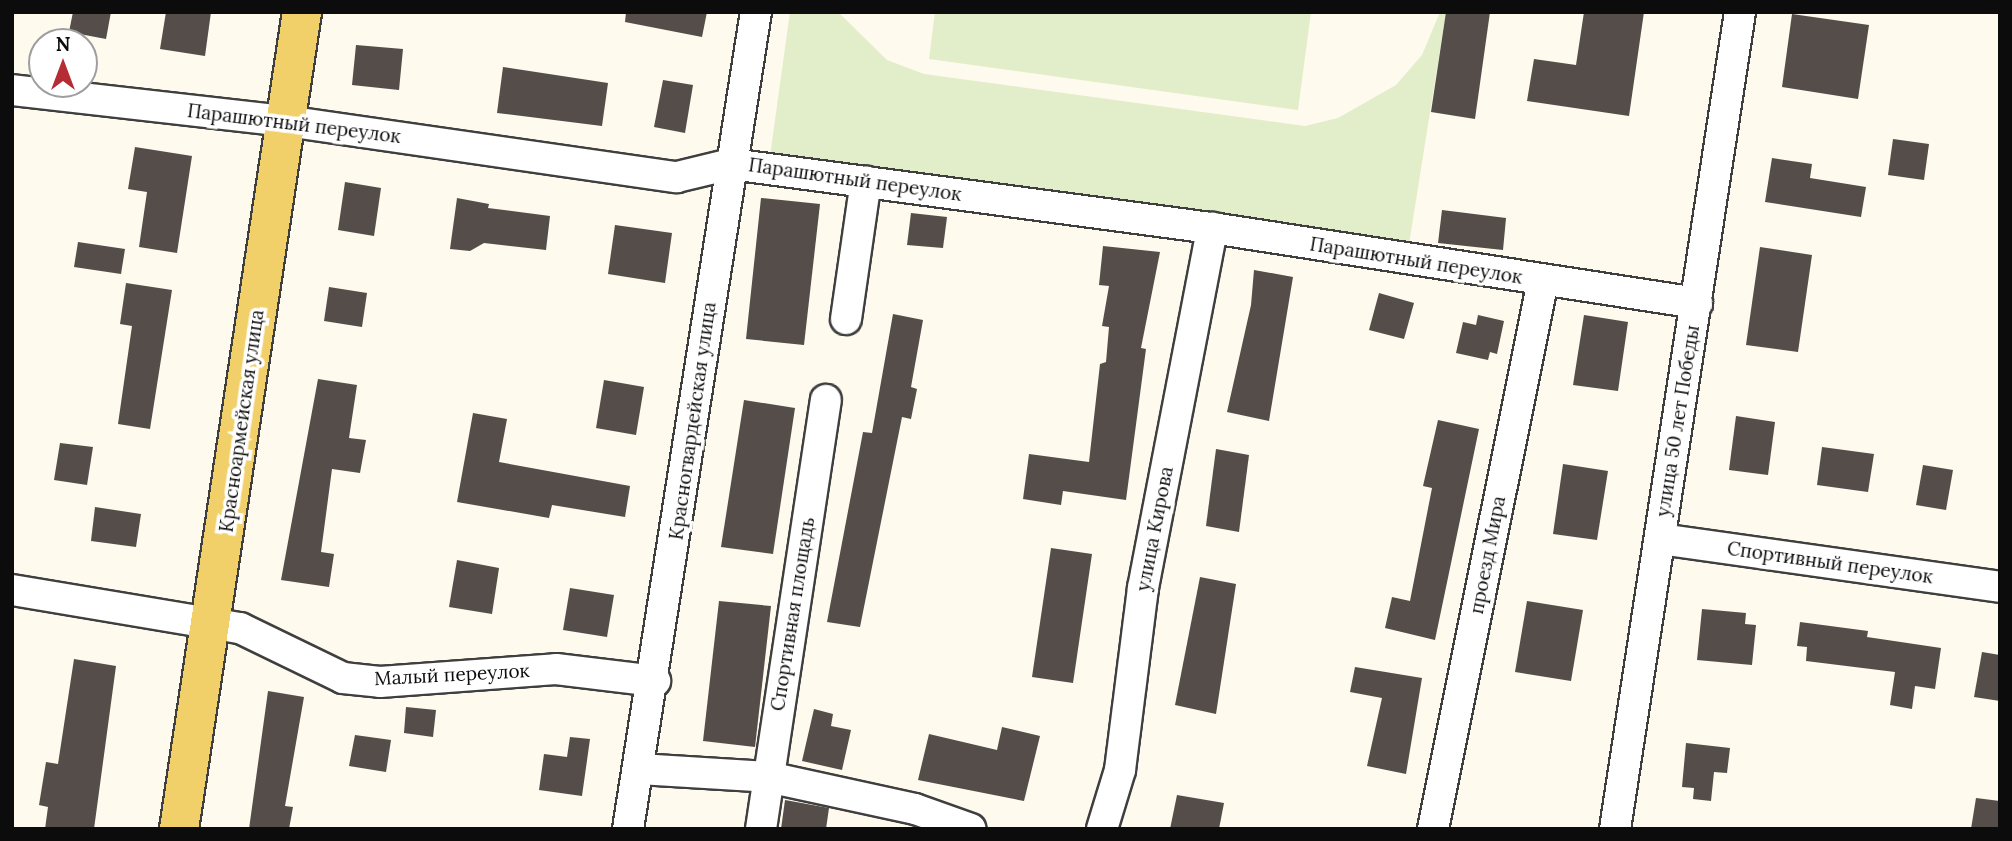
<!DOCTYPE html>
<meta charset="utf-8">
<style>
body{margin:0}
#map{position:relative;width:2012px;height:841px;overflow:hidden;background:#fefaed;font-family:Lora,serif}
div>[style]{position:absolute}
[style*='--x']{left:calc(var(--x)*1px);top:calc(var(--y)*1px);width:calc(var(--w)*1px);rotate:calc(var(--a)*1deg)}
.pitch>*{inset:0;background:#e2eeca}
.building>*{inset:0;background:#544d49}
.roads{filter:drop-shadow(2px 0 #3f3f3f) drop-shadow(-2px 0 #3f3f3f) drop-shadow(0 2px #3f3f3f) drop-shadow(0 -2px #3f3f3f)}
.minor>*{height:30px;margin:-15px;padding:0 15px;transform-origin:15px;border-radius:15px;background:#fff}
.major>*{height:38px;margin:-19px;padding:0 19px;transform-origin:19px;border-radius:19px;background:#f1cf69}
span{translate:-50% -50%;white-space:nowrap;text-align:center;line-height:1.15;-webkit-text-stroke:7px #fff;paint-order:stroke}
.street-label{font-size:19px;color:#0c0c0c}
.frame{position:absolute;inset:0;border:14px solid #0c0c0c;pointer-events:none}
.north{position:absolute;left:28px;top:28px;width:70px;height:70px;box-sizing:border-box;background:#fff;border:2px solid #9e9e9e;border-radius:50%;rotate:0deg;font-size:19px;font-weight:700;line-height:28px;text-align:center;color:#0c0c0c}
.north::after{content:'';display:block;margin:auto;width:24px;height:32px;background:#b52c34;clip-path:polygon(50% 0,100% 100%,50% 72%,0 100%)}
</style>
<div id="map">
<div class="pitch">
<div style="clip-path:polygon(790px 12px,838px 12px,887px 60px,924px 74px,1305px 126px,1338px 118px,1396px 85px,1422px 55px,1440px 12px,1446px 12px,1409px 244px,770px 156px)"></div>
<div style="clip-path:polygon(935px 12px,1311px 12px,1298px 110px,929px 59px)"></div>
</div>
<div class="building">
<div style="clip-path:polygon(73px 12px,111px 12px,106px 39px,69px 32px)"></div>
<div style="clip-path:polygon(166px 12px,211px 12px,205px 56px,160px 49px)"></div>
<div style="clip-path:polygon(626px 12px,707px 12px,702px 37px,625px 22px)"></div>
<div style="clip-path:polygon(1446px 12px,1490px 12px,1475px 119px,1431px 112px)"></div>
<div style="clip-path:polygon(1584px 12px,1644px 12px,1629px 116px,1527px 101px,1534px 59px,1576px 65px)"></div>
<div style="clip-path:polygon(1792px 14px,1869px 25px,1858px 99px,1782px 87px)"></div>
<div style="clip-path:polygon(356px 45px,403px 49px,399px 90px,352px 85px)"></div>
<div style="clip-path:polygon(503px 67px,608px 83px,602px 126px,497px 113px)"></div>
<div style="clip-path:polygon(663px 80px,693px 85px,685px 133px,654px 127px)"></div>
<div style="clip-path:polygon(1893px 139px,1929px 144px,1924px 180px,1888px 175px)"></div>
<div style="clip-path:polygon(135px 147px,192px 156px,177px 253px,139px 247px,147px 192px,128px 189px)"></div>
<div style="clip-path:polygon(1772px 158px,1812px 164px,1810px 178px,1866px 187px,1861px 217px,1765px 202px)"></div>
<div style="clip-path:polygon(345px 182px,381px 188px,374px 236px,338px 230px)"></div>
<div style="clip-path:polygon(457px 198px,489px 204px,488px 208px,550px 216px,546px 250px,484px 243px,470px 251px,450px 249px)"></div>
<div style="clip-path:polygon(761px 198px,820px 204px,804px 345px,746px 339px)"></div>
<div style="clip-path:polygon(1442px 210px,1506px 218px,1503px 250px,1438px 243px)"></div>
<div style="clip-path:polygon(911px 213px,947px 217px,943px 248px,907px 245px)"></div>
<div style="clip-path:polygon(615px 225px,672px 233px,665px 283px,608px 274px)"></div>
<div style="clip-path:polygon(78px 242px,125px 249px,121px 274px,74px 267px)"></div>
<div style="clip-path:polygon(1103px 246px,1160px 252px,1141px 348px,1146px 349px,1126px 500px,1063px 491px,1061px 505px,1023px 499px,1029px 454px,1089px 462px,1100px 364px,1106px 362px,1109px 327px,1102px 326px,1109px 286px,1099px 285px)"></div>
<div style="clip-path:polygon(1760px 247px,1812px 255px,1798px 352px,1746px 345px)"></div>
<div style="clip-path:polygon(1254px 270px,1293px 277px,1269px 421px,1227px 412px,1251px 305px)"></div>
<div style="clip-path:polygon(126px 283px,172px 290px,150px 429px,118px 424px,132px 326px,120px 324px)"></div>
<div style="clip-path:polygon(329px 287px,367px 293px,362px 327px,324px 321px)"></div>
<div style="clip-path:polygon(1379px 293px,1414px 303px,1404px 339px,1369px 330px)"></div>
<div style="clip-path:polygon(893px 314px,923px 320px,911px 387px,917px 389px,911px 419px,902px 417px,860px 627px,827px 622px,863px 432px,872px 433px)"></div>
<div style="clip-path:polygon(1478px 315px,1504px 321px,1497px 354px,1490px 352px,1488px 360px,1456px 353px,1463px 322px,1476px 325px)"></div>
<div style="clip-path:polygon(1584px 315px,1628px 322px,1618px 391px,1573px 385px)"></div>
<div style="clip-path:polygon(318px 379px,357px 385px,349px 438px,366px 440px,360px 473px,332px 469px,321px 552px,334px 554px,329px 587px,281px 580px)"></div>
<div style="clip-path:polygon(604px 380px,644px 387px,636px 435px,596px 428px)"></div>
<div style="clip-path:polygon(744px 400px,795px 408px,773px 554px,721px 547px)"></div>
<div style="clip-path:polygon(473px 413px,507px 419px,499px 462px,630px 486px,625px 517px,552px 505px,549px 518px,457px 502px)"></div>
<div style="clip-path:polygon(1736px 416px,1775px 422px,1768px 475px,1729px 470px)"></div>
<div style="clip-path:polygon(1438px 420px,1479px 429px,1435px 640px,1385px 628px,1392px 597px,1410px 601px,1432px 488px,1423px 486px)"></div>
<div style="clip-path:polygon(60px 443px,93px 447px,87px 485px,54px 480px)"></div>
<div style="clip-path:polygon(1822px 447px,1874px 454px,1868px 492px,1817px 485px)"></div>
<div style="clip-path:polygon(1216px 449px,1249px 455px,1239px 532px,1206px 526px)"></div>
<div style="clip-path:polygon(1563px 464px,1608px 471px,1597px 540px,1553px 534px)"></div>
<div style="clip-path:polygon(1923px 465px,1953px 470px,1946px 510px,1916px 505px)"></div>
<div style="clip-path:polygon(95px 507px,141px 514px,136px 547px,91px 541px)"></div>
<div style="clip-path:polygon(1051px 548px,1092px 554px,1073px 683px,1032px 677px)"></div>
<div style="clip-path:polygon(457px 560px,499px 568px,492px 614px,449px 607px)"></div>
<div style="clip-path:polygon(1200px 577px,1236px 584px,1216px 714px,1175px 705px)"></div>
<div style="clip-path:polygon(570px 588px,614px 595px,607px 637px,563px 630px)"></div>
<div style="clip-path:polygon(719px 601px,771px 606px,755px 747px,703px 741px)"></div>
<div style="clip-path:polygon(1527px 601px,1583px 610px,1571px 681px,1515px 672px)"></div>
<div style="clip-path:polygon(1702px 609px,1746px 613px,1745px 624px,1756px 625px,1752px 665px,1697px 660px)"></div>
<div style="clip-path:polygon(1800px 622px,1868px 631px,1867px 637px,1941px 648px,1935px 689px,1915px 686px,1912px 709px,1890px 705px,1895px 672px,1806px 661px,1807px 647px,1797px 646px)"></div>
<div style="clip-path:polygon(1982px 652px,2000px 655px,2000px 701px,1974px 697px)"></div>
<div style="clip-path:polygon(74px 659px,116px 666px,94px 829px,45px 829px,48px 807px,39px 805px,46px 762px,58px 764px)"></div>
<div style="clip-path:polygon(1355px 667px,1422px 678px,1406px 774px,1367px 766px,1382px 698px,1350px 692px)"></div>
<div style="clip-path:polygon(268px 691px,304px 697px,285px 806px,293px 807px,289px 829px,249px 829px)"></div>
<div style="clip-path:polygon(406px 707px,436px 710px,433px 737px,404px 733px)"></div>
<div style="clip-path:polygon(814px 709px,833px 714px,831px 726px,851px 730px,842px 770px,802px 761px)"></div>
<div style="clip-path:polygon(1002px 727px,1040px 736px,1024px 801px,918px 780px,929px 734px,997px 750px)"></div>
<div style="clip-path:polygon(355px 735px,391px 740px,386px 772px,349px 766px)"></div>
<div style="clip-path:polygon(570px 737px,590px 739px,582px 796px,539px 790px,544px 754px,567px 757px)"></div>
<div style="clip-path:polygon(1686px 743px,1730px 748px,1727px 773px,1714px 772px,1711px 801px,1693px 799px,1694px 788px,1682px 787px)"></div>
<div style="clip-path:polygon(1177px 795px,1224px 803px,1219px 829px,1170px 829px)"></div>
<div style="clip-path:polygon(1976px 798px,2000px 801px,2000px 829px,1971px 829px)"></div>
<div style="clip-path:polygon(785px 800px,829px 808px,826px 829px,781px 829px)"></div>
</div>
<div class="roads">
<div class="minor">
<div style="--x:12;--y:90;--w:276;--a:6.5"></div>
<div style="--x:286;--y:121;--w:395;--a:8.2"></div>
<div style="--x:677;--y:177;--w:56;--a:-13.5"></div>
<div style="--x:731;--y:164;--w:485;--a:7.6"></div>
<div style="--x:1212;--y:228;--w:491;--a:8.8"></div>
<div style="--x:846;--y:319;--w:139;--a:-81.8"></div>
<div style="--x:1660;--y:539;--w:343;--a:8"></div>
<div style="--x:12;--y:590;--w:231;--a:9.5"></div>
<div style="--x:240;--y:628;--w:114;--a:25.9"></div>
<div style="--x:343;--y:678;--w:37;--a:6"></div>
<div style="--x:380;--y:682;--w:176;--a:-4.2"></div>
<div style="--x:556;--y:669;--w:100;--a:6.9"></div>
<div style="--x:639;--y:769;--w:129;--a:3.5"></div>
<div style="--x:768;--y:777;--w:150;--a:12.3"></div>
<div style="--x:915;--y:809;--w:59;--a:19.7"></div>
<div style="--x:628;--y:829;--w:827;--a:-81.1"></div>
<div style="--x:761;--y:829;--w:434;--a:-81.4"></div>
<div style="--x:1102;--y:829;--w:62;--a:-73"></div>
<div style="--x:1120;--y:770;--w:183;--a:-82.8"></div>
<div style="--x:1143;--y:588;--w:367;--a:-79.1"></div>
<div style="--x:1433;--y:829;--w:560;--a:-78.67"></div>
<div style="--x:1615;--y:829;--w:827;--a:-81.3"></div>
</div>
<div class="major">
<div style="--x:179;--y:829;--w:826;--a:-81.44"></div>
</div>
</div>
<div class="street-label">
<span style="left:294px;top:124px;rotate:7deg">Парашютный переулок</span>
<span style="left:855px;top:180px;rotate:8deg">Парашютный переулок</span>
<span style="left:1416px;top:261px;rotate:9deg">Парашютный переулок</span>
<span style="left:242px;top:421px;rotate:-82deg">Красноармейская улица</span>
<span style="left:693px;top:421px;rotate:-82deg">Красногвардейская улица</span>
<span style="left:1678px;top:421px;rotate:-81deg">улица 50 лет Победы</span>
<span style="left:1155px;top:529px;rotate:-79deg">улица Кирова</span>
<span style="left:1488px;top:555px;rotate:-79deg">проезд Мира</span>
<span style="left:1830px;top:563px;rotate:8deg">Спортивный переулок</span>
<span style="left:793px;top:614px;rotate:-81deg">Спортивная площадь</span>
<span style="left:452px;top:675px;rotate:-3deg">Малый переулок</span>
</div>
<div class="frame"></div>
<div class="north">N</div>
</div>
